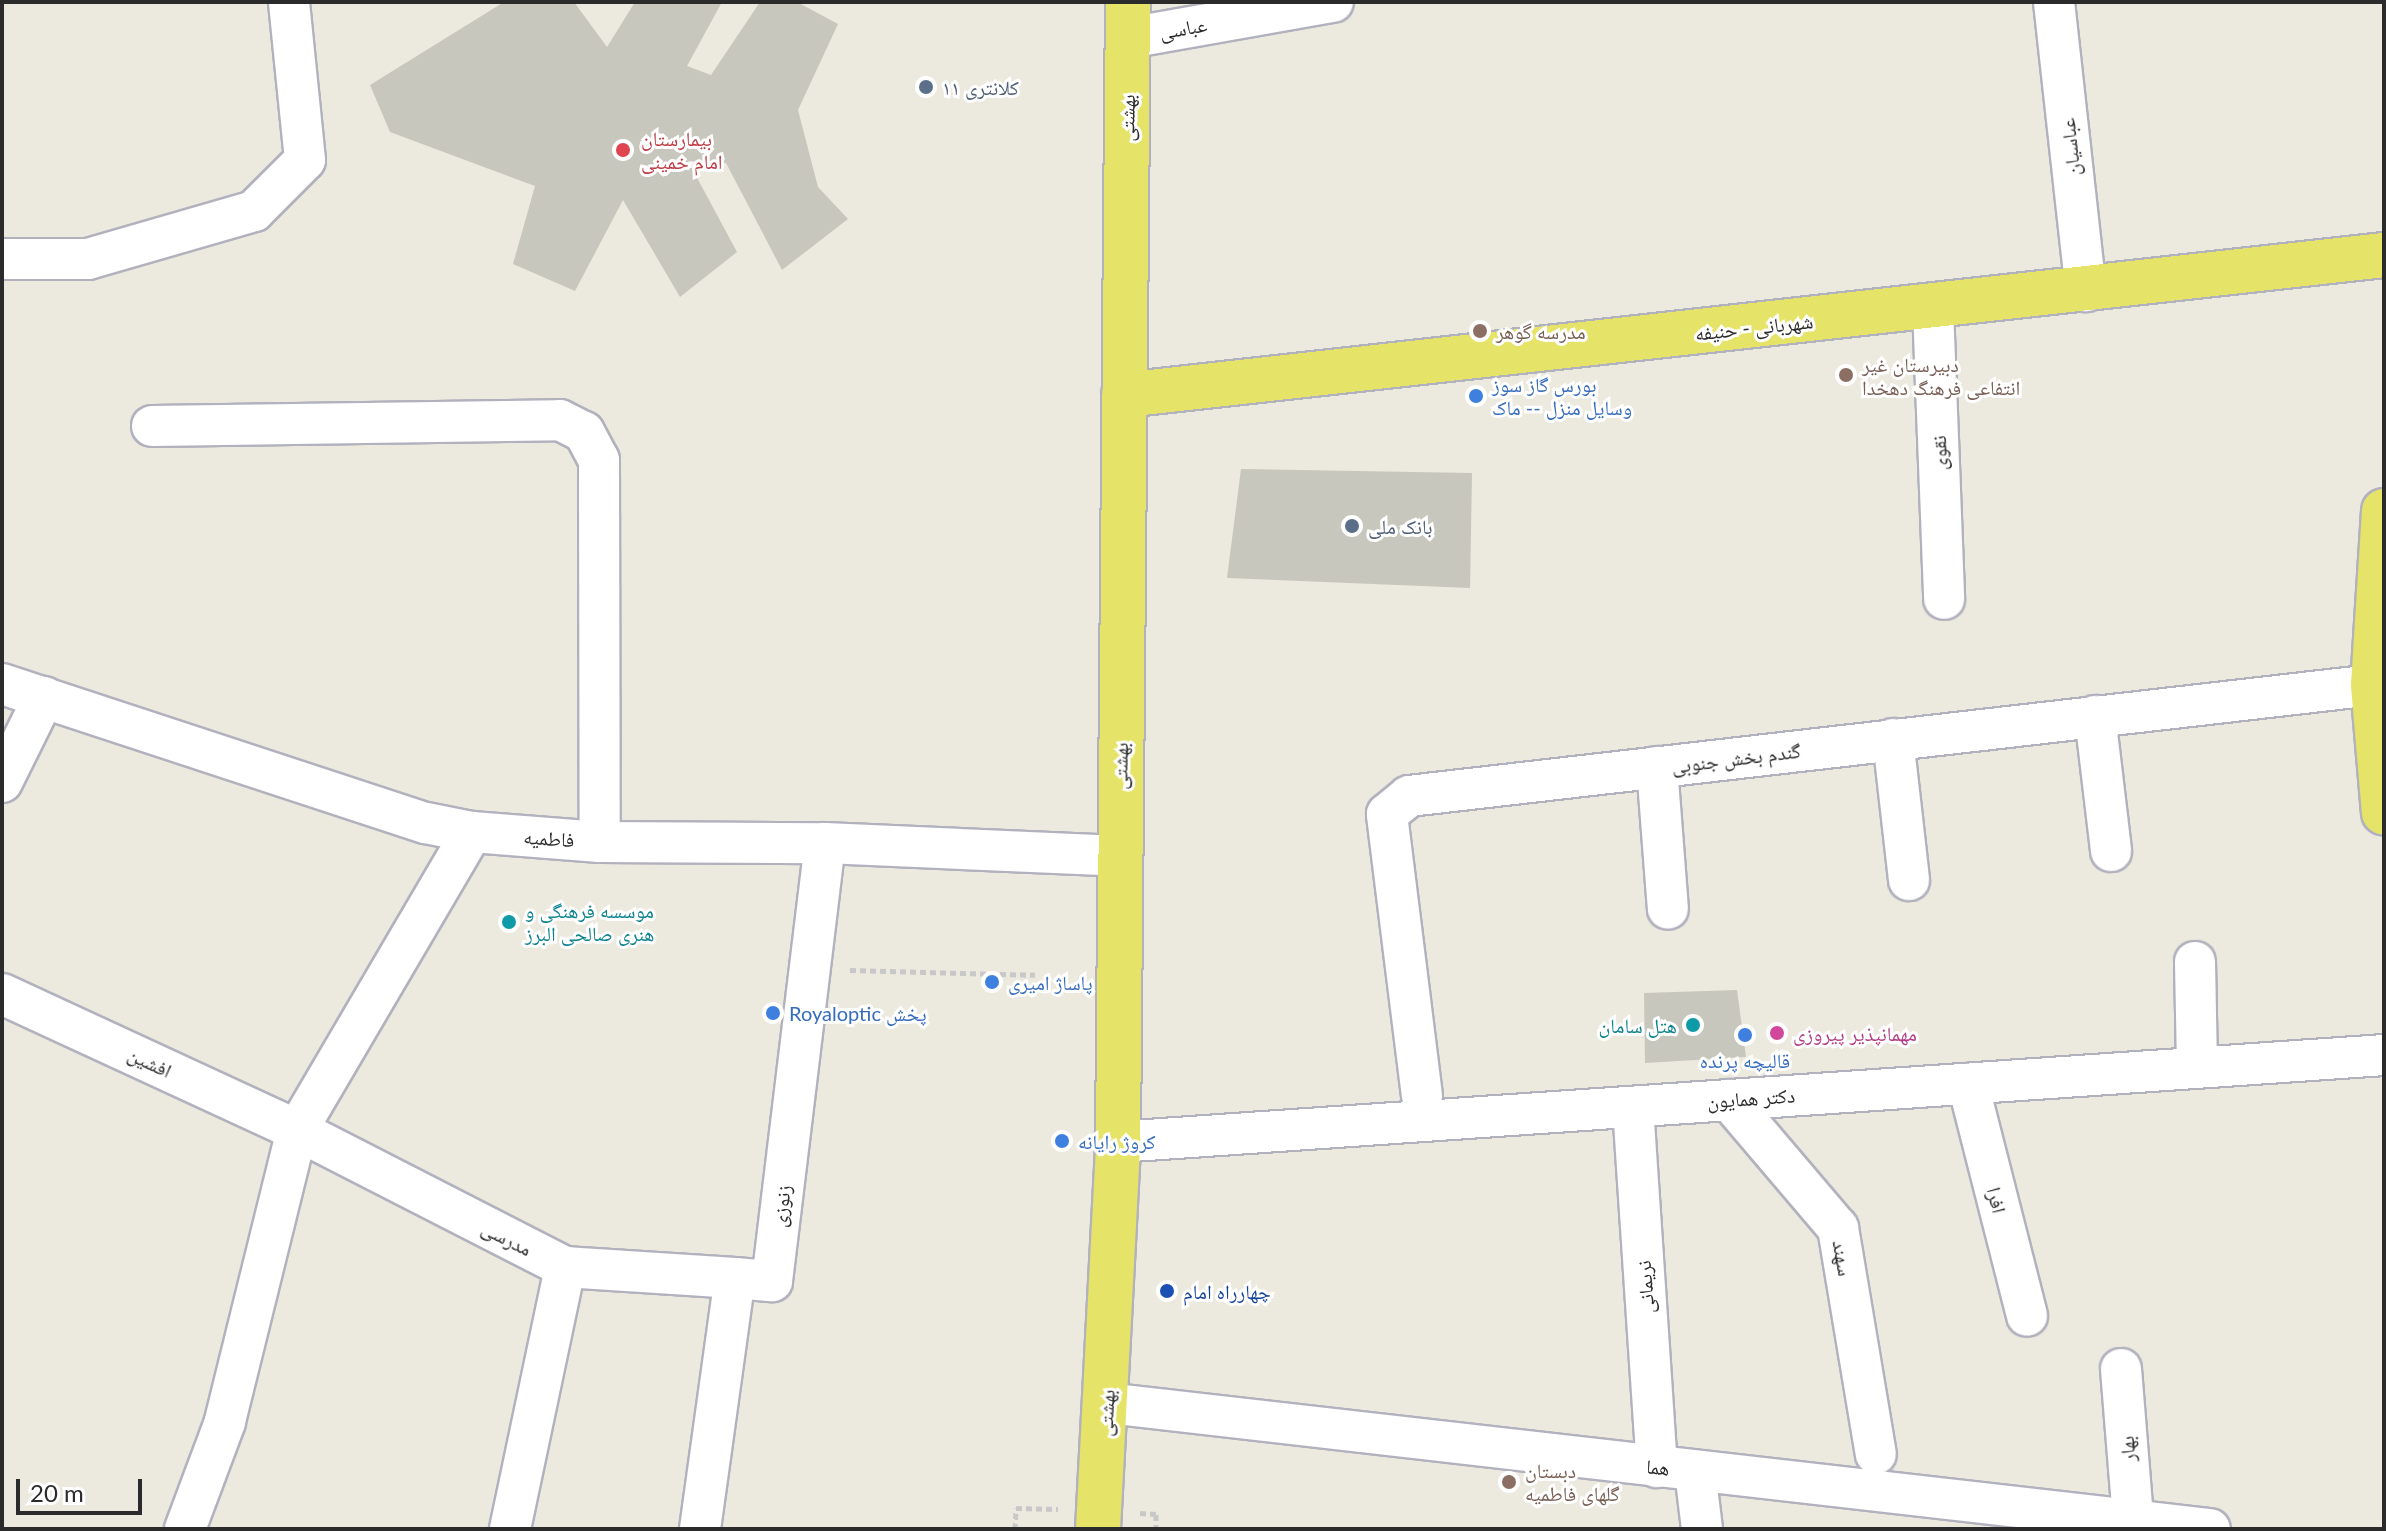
<!DOCTYPE html>
<meta charset="utf-8">
<style>
body{margin:0}
#map{position:relative;width:2386px;height:1531px;overflow:hidden;background:#ece9df;font-family:Lato,"Noto Naskh Arabic",sans-serif}
div>[style]{position:absolute}
[style*='--x']{left:calc(var(--x)*1px);top:calc(var(--y)*1px);width:calc(var(--w)*1px);rotate:calc(var(--a)*1deg)}
.building>*{inset:0;background:#c8c7bd}
.path>*{height:5px;margin-top:-2.5px;transform-origin:0;background:repeating-linear-gradient(90deg,#c8c8c8 0 6px,transparent 0 10px)}
.roads{filter:drop-shadow(2px 0 #b2b2be) drop-shadow(-2px 0 #b2b2be) drop-shadow(0 2px #b2b2be) drop-shadow(0 -2px #b2b2be)}
.minor>*{height:40px;margin:-20px;padding:0 20px;transform-origin:20px;border-radius:20px;background:#fff}
.major>*{height:44px;margin:-22px;padding:0 22px;transform-origin:22px;border-radius:22px;background:#e6e369}
.dots>*{width:22px;height:22px;translate:-50% -50%;box-sizing:border-box;border:4px solid #fff;border-radius:50%}
span{translate:-50% -50%;white-space:nowrap;text-align:center;line-height:1.15;-webkit-text-stroke:6px #fff;paint-order:stroke}
.street-label{font-size:20px;color:#2b2b2b}
.service-label{font-size:20px;color:#4e5e75}
.left{translate:0 -50%;text-align:left}
.health-label{font-size:20px;color:#be3a42}
.education-label{font-size:20px;color:#785e54}
.shop-label{font-size:20px;color:#366cbe}
.culture-label{font-size:20px;color:#0d838f}
.right{translate:-100% -50%;text-align:right}
.hotel-label{font-size:20px;color:#b23c85}
.transit-label{font-size:20px;color:#164399}
.frame{position:absolute;inset:0;border:4px solid #2b2b2b;pointer-events:none}
.scale{position:absolute;left:16px;top:1479px;width:126px;height:36px;box-sizing:border-box;border:4px solid #2b2b2b;border-top:0;padding-left:10px;font-size:24px;line-height:28px;white-space:nowrap;color:#2b2b2b;-webkit-text-stroke:6px #fff;paint-order:stroke}
</style>
<div id="map">
<div class="building">
<div style="clip-path:polygon(504px 2px,574px 2px,607px 47px,635px 2px,722px 2px,687px 66px,711px 75px,760px 2px,797px 2px,838px 24px,798px 110px,818px 187px,848px 219px,782px 270px,726px 163px,688px 161px,737px 252px,680px 297px,623px 200px,575px 291px,513px 264px,535px 186px,390px 132px,370px 85px)"></div>
<div style="clip-path:polygon(1241px 469px,1472px 473px,1470px 588px,1227px 578px)"></div>
<div style="clip-path:polygon(1737px 990px,1746px 1057px,1645px 1063px,1644px 993px)"></div>
</div>
<div class="path">
<div style="--x:850;--y:970;--w:185;--a:1.5"></div>
<div style="--x:1140;--y:1513;--w:16;--a:4"></div>
<div style="--x:1156;--y:1514;--w:15;--a:90"></div>
<div style="--x:1015;--y:1529;--w:21;--a:-87"></div>
<div style="--x:1016;--y:1508;--w:42;--a:1.4"></div>
</div>
<div class="roads">
<div class="minor">
<div style="--x:2054;--y:2;--w:291;--a:83.7"></div>
<div style="--x:1128;--y:38;--w:208;--a:-10"></div>
<div style="--x:2;--y:259;--w:86;--a:0"></div>
<div style="--x:88;--y:259;--w:173;--a:-16.1"></div>
<div style="--x:254;--y:211;--w:72;--a:-45"></div>
<div style="--x:305;--y:160;--w:159;--a:-95.8"></div>
<div style="--x:1933;--y:308;--w:291;--a:87.8"></div>
<div style="--x:152;--y:426;--w:408;--a:-0.8"></div>
<div style="--x:560;--y:420;--w:27;--a:27"></div>
<div style="--x:584;--y:432;--w:32;--a:62"></div>
<div style="--x:599;--y:460;--w:382;--a:89.9"></div>
<div style="--x:2;--y:684;--w:446;--a:18.2"></div>
<div style="--x:426;--y:823;--w:47;--a:11.1"></div>
<div style="--x:472;--y:832;--w:128;--a:4.5"></div>
<div style="--x:600;--y:842;--w:225;--a:0.3"></div>
<div style="--x:825;--y:843;--w:295;--a:2.5"></div>
<div style="--x:2095;--y:716;--w:136;--a:83.2"></div>
<div style="--x:1893;--y:739;--w:142;--a:83.5"></div>
<div style="--x:1657;--y:767;--w:142;--a:85.6"></div>
<div style="--x:2;--y:782;--w:95;--a:-63.7"></div>
<div style="--x:472;--y:832;--w:346;--a:120.4"></div>
<div style="--x:297;--y:1130;--w:301;--a:27.1"></div>
<div style="--x:565;--y:1267;--w:170;--a:3.7"></div>
<div style="--x:2195;--y:962;--w:106;--a:88.9"></div>
<div style="--x:2;--y:994;--w:325;--a:24.8"></div>
<div style="--x:297;--y:1130;--w:301;--a:103.9"></div>
<div style="--x:225;--y:1422;--w:114;--a:110.5"></div>
<div style="--x:1968;--y:1084;--w:239;--a:75.7"></div>
<div style="--x:1422;--y:1096;--w:284;--a:-97.1"></div>
<div style="--x:1387;--y:814;--w:28;--a:-39"></div>
<div style="--x:1409;--y:796;--w:970;--a:-6.57"></div>
<div style="--x:1729;--y:1100;--w:168;--a:49.6"></div>
<div style="--x:1838;--y:1228;--w:229;--a:80.5"></div>
<div style="--x:1633;--y:1107;--w:361;--a:86.2"></div>
<div style="--x:1118;--y:1142;--w:1269;--a:-3.93"></div>
<div style="--x:2121;--y:1369;--w:161;--a:85.4"></div>
<div style="--x:1107;--y:1403;--w:1110;--a:6.52"></div>
<div style="--x:1695;--y:1471;--w:58;--a:83.1"></div>
<div style="--x:510;--y:1529;--w:268;--a:-78.1"></div>
<div style="--x:700;--y:1529;--w:253;--a:-82.1"></div>
<div style="--x:735;--y:1278;--w:37;--a:5"></div>
<div style="--x:772;--y:1281;--w:441;--a:-83.1"></div>
</div>
<div class="major">
<div style="--x:1124;--y:395;--w:1268;--a:-6.34"></div>
<div style="--x:2384;--y:511;--w:174;--a:93.6"></div>
<div style="--x:2373;--y:685;--w:128;--a:85.1"></div>
<div style="--x:1098;--y:1529;--w:388;--a:-87"></div>
<div style="--x:1118;--y:1142;--w:1140;--a:-89.5"></div>
</div>
</div>
<div class="dots">
<div style="left:926px;top:87px;background:#5c6f8a"></div>
<div style="left:623px;top:150px;background:#e0444e"></div>
<div style="left:1480px;top:331px;background:#8d6e63"></div>
<div style="left:1846px;top:375px;background:#8d6e63"></div>
<div style="left:1476px;top:396px;background:#3f7fe0"></div>
<div style="left:1352px;top:526px;background:#5c6f8a"></div>
<div style="left:509px;top:922px;background:#0f9aa8"></div>
<div style="left:992px;top:982px;background:#3f7fe0"></div>
<div style="left:773px;top:1013px;background:#3f7fe0"></div>
<div style="left:1693px;top:1025px;background:#0f9aa8"></div>
<div style="left:1777px;top:1033px;background:#d1479c"></div>
<div style="left:1745px;top:1035px;background:#3f7fe0"></div>
<div style="left:1062px;top:1141px;background:#3f7fe0"></div>
<div style="left:1167px;top:1291px;background:#1a4fb4"></div>
<div style="left:1509px;top:1482px;background:#8d6e63"></div>
</div>
<div class="street-label">
<span style="left:1183px;top:28px;rotate:-10deg">عباسی</span>
<span style="left:1127px;top:118px;rotate:-89deg">بهشتی</span>
<span style="left:2070px;top:147px;rotate:-96deg">عباسیان</span>
<span style="left:1754px;top:327px;rotate:-6deg">شهربانی - حنیفه</span>
<span style="left:1939px;top:453px;rotate:-92deg">نقوی</span>
<span style="left:1736px;top:758px;rotate:-7deg">گندم بخش جنوبی</span>
<span style="left:1120px;top:766px;rotate:-89deg">بهشتی</span>
<span style="left:549px;top:838px;rotate:4deg">فاطمیه</span>
<span style="left:150px;top:1062px;rotate:25deg">افشین</span>
<span style="left:1751px;top:1098px;rotate:-4deg">دکتر همایون</span>
<span style="left:1997px;top:1200px;rotate:76deg">افرا</span>
<span style="left:781px;top:1206px;rotate:-83deg">زنوزی</span>
<span style="left:507px;top:1238px;rotate:27deg">مدرسی</span>
<span style="left:1843px;top:1258px;rotate:80deg">سهند</span>
<span style="left:1645px;top:1287px;rotate:-94deg">نریمانی</span>
<span style="left:1106px;top:1413px;rotate:-87deg">بهشتی</span>
<span style="left:2127px;top:1449px;rotate:-94deg">بهار</span>
<span style="left:1658px;top:1467px;rotate:6deg">هما</span>
</div>
<div class="service-label">
<span class="left" style="left:942px;top:87px">کلانتری ۱۱</span>
<span class="left" style="left:1368px;top:526px">بانک ملی</span>
</div>
<div class="health-label">
<span class="left" style="left:641px;top:150px">بیمارستان<br>امام خمینی</span>
</div>
<div class="education-label">
<span class="left" style="left:1496px;top:331px">مدرسه گوهر</span>
<span class="left" style="left:1862px;top:376px">دبیرستان غیر<br>انتفاعی فرهنگ دهخدا</span>
<span class="left" style="left:1525px;top:1482px">دبستان<br>گلهای فاطمیه</span>
</div>
<div class="shop-label">
<span class="left" style="left:1492px;top:396px">بورس گاز سوز<br>وسایل منزل -- ماک</span>
<span class="left" style="left:1008px;top:982px">پاساژ امیری</span>
<span class="left" style="left:789px;top:1013px">Royaloptic پخش</span>
<span style="left:1745px;top:1060px">قالیچه پرنده</span>
<span class="left" style="left:1078px;top:1141px">کروژ رایانه</span>
</div>
<div class="culture-label">
<span class="left" style="left:525px;top:922px">موسسه فرهنگی و<br>هنری صالحی البرز</span>
<span class="right" style="left:1677px;top:1025px">هتل سامان</span>
</div>
<div class="hotel-label">
<span class="left" style="left:1793px;top:1033px">مهمانپذیر پیروزی</span>
</div>
<div class="transit-label">
<span class="left" style="left:1183px;top:1291px">چهارراه امام</span>
</div>
<div class="frame"></div>
<div class="scale">20 m</div>
</div>
